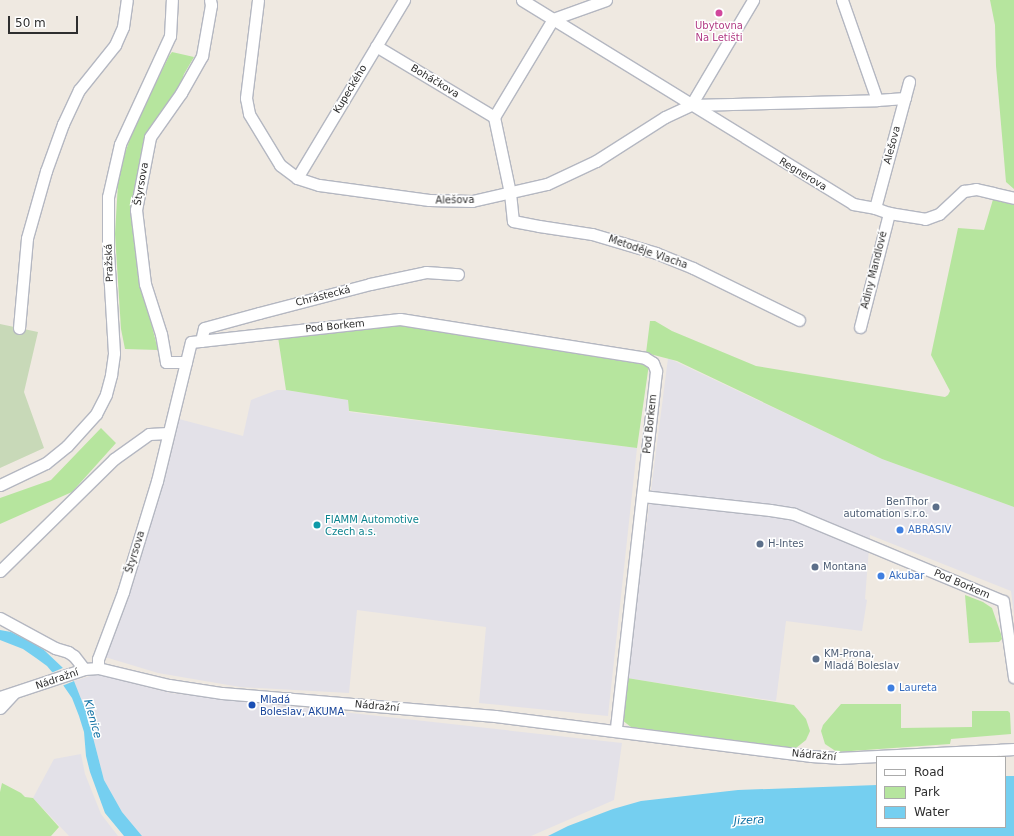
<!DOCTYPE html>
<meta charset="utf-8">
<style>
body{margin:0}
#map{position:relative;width:1014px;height:836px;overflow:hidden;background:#efe9e1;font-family:"DejaVu Sans",sans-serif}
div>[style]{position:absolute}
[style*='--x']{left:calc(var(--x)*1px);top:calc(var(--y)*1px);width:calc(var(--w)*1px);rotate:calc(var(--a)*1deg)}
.industrial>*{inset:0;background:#e3e1e8}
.green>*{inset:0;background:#b6e59e}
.cemetery>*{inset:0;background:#c8d9b8}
.water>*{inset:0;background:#75cff0}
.pier>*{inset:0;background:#efe9e1}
.roads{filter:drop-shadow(1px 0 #b4b7c1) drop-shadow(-1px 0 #b4b7c1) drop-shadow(0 1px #b4b7c1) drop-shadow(0 -1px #b4b7c1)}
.minor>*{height:11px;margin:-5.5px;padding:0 5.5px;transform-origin:5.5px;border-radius:5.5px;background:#fff}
.dots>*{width:11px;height:11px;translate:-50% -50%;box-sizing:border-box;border:2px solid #fff;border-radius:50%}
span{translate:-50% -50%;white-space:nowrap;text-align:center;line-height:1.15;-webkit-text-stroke:3px #fff;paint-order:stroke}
.hotel-label{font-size:10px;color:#b23c85}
.street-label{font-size:10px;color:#2e2e2e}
.service-label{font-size:10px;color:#4e5e75}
.right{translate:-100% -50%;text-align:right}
.left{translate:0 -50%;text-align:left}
.culture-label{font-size:10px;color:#0d838f}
.shop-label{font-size:10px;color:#366cbe}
.transit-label{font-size:10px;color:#164399}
.water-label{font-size:11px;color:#0d6fa3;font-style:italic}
.legend{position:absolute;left:876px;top:756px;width:130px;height:72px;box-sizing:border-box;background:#fff;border:1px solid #ababab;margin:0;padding:5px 7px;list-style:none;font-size:12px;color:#2e2e2e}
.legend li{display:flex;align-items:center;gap:8px;height:20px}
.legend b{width:20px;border:1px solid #ababab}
.scale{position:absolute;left:8px;top:16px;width:70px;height:18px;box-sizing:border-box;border:2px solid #2e2e2e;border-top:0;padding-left:5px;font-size:12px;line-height:14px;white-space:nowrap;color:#2e2e2e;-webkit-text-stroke:3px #fff;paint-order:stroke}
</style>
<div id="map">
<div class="industrial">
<div style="clip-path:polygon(668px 358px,882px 459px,1014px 507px,1014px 615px,1011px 591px,870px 535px,865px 599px,867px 600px,862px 631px,786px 621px,776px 701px,627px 678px)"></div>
<div style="clip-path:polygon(277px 390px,286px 390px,348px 400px,349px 412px,637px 448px,608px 716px,479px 703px,486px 627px,357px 610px,349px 693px,240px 687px,158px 673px,105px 657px,139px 557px,169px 445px,179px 419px,243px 436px,251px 400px)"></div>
<div style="clip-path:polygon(97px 674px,170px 693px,622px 743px,614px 800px,531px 836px,142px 836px,122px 812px,104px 780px,87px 714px,74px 681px)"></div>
<div style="clip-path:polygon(81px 754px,85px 774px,101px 814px,118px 836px,69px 836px,33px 798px,54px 759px)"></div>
</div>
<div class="green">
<div style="clip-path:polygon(990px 0,1014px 0,1014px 189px,1006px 182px,996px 66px,995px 25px)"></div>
<div style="clip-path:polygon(172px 52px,194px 57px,184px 74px,180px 87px,146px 136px,132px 210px,140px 279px,158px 350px,125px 349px,121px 329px,115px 234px,118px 183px,120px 168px,133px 130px,169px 56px)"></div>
<div style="clip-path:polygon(994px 196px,1014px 201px,1014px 507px,882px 459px,677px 361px,646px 353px,650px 321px,655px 321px,672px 331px,756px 366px,945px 397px,948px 395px,950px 391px,931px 355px,958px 228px,984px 230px)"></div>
<div style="clip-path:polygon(401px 325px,588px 352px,649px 364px,637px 448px,349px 411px,348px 400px,286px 390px,278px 337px)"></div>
<div style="clip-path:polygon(101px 428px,116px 443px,72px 492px,0 524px,0 498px,51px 480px)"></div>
<div style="clip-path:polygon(965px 595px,983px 602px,992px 608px,1001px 634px,1002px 639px,999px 642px,969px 643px)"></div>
<div style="clip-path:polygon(627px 678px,794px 705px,806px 719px,810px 731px,806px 740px,796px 748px,631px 727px,622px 720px)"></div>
<div style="clip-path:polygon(841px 704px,901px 704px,901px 728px,972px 727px,972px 711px,1008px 711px,1010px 713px,1011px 734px,951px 739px,950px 744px,837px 752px,825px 744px,821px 731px,823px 725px)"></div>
<div style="clip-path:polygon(2px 783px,21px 793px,25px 797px,33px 798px,59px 827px,51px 836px,0 836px,0 792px)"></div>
</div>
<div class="cemetery">
<div style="clip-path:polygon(0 324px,38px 332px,24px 392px,44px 448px,0 468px)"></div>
</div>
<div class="water">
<div style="clip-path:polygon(0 630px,11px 632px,29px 641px,44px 650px,63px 668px,74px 681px,87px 714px,104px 780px,122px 812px,142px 836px,124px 836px,105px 813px,90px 772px,86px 756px,84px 732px,79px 716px,72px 698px,63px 685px,47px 666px,36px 658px,23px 649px,0 640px)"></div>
<div style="clip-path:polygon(1005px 776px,1014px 776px,1014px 836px,548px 836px,568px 826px,613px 809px,641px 801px,738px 790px,877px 785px,877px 827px,1005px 827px)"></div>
</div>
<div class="pier">
<div style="clip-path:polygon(65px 667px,74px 681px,62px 686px,51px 673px)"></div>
</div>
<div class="roads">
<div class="minor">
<div style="--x:258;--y:0;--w:99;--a:97"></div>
<div style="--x:246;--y:98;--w:16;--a:79"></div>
<div style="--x:249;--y:114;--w:60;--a:58.7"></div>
<div style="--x:280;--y:165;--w:21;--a:37"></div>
<div style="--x:297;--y:178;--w:23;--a:18"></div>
<div style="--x:319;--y:185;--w:111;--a:7.8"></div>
<div style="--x:429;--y:200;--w:43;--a:1.3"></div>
<div style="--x:472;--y:201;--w:77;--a:-12.8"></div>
<div style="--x:547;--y:184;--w:54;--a:-25.1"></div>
<div style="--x:596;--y:161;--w:82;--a:-32.5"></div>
<div style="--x:665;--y:117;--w:29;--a:-25"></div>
<div style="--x:691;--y:105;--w:122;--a:-59.4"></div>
<div style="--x:522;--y:0;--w:389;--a:31.6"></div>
<div style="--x:853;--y:204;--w:22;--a:10"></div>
<div style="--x:875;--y:208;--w:15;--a:20"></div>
<div style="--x:889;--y:213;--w:36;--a:9"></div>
<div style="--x:925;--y:219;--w:15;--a:-20"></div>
<div style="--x:939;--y:214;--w:34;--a:-43"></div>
<div style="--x:964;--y:191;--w:12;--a:-9"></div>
<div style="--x:976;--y:189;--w:39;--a:13"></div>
<div style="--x:606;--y:0;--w:56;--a:160.3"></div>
<div style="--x:553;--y:19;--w:114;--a:121"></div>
<div style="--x:494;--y:117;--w:78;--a:78.1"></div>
<div style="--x:510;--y:193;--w:28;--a:84"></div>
<div style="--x:513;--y:221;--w:26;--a:11"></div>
<div style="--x:539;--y:226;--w:54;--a:8.6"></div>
<div style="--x:592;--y:234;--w:67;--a:16.5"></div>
<div style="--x:656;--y:253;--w:40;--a:22"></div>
<div style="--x:693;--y:268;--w:118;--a:26.1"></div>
<div style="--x:842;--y:0;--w:106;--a:70.7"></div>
<div style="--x:376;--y:46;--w:138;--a:31"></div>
<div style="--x:691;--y:105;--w:186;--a:-1.5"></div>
<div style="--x:877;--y:100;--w:28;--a:-4"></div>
<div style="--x:297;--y:178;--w:208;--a:-59"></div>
<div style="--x:875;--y:208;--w:131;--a:-74.9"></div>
<div style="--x:860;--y:327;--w:118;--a:-75.7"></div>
<div style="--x:19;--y:328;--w:90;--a:-84.9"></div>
<div style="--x:27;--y:238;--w:70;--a:-74.2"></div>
<div style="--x:46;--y:171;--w:50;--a:-70.1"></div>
<div style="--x:63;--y:124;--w:38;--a:-65"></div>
<div style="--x:79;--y:90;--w:58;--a:-51.3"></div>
<div style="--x:115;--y:45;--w:20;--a:-66"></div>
<div style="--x:123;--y:27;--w:27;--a:-82"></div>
<div style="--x:201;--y:341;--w:13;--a:-77"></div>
<div style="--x:204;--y:328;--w:57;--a:-15.3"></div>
<div style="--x:259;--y:313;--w:115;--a:-14.6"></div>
<div style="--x:370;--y:284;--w:57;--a:-12.1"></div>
<div style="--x:426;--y:272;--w:32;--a:4"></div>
<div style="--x:186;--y:362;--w:20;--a:180"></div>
<div style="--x:166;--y:362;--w:28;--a:-100"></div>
<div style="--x:161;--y:334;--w:52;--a:-107.7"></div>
<div style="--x:145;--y:284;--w:75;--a:-96.9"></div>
<div style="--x:136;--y:210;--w:74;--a:-79.1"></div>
<div style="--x:150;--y:137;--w:54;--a:-54.8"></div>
<div style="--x:181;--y:93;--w:43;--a:-60.4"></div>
<div style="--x:202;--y:56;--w:52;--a:-80"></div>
<div style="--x:211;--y:5;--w:5;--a:-101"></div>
<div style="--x:0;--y:485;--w:51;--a:-25.6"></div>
<div style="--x:46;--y:463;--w:27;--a:-39"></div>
<div style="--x:67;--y:446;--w:43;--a:-47.8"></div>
<div style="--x:96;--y:414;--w:22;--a:-63"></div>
<div style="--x:106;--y:394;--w:20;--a:-75"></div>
<div style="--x:111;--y:375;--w:22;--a:-82"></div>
<div style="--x:114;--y:353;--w:100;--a:-93.4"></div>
<div style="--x:108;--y:253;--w:56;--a:-90"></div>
<div style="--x:108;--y:197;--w:54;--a:-77.2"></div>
<div style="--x:120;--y:144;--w:119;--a:-65.2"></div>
<div style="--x:170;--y:36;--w:36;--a:-87"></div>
<div style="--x:642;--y:496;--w:129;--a:6.2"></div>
<div style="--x:770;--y:510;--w:24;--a:9"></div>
<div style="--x:794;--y:514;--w:226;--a:22.6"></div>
<div style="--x:1003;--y:601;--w:77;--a:81.8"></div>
<div style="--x:0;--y:571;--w:160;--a:-44.5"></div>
<div style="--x:114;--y:459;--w:43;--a:-35.5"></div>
<div style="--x:149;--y:434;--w:19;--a:-3"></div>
<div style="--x:0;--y:618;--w:63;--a:28.6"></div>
<div style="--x:55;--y:648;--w:14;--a:17"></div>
<div style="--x:68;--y:652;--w:7;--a:34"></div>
<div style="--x:74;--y:656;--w:16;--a:52"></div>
<div style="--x:98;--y:668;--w:9;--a:-90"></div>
<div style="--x:98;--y:659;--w:72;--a:-69.5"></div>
<div style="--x:123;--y:592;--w:116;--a:-73"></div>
<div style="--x:157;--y:481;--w:143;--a:-76.3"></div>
<div style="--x:191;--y:342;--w:210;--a:-6.3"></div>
<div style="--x:400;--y:319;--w:248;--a:9"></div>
<div style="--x:645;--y:358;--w:9;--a:32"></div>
<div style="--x:653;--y:363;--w:9;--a:69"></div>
<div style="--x:656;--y:371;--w:361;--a:96.4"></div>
<div style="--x:0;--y:697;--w:89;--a:-18.4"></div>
<div style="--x:84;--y:669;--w:14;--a:-4"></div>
<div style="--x:98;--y:668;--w:73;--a:13.5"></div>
<div style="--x:169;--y:685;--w:54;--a:8.6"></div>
<div style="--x:222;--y:693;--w:274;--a:4.8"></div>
<div style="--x:495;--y:716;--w:319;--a:7.2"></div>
<div style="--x:811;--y:756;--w:27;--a:4"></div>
<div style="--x:838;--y:758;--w:176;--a:-2.9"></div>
<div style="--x:0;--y:708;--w:19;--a:-47"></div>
</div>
</div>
<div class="dots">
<div style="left:719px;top:13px;background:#d1479c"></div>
<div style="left:936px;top:507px;background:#5c6f8a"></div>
<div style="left:317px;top:525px;background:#0f9aa8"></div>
<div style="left:900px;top:530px;background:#3f7fe0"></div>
<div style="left:760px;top:544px;background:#5c6f8a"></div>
<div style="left:815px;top:567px;background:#5c6f8a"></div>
<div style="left:881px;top:576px;background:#3f7fe0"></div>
<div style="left:816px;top:659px;background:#5c6f8a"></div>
<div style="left:891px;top:688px;background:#3f7fe0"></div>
<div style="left:252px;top:705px;background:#1a4fb4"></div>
</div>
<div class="hotel-label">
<span style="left:719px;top:31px">Ubytovna<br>Na Letišti</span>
</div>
<div class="street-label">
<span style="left:435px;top:81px;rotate:31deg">Boháčkova</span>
<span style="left:350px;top:89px;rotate:-59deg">Kupeckého</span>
<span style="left:892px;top:145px;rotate:-75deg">Alešova</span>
<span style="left:803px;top:174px;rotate:31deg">Regnerova</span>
<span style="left:141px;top:184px;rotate:-80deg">Štyrsova</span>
<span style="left:455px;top:200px;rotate:-1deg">Alešova</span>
<span style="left:648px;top:252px;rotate:19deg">Metoděje Vlacha</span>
<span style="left:109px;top:263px;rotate:-92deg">Pražská</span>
<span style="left:874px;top:270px;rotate:-76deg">Adiny Mandlové</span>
<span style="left:323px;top:296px;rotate:-14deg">Chrástecká</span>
<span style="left:335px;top:326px;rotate:-6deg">Pod Borkem</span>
<span style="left:650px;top:424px;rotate:-84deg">Pod Borkem</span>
<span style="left:135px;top:552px;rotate:-73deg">Štyrsova</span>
<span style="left:962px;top:584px;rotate:23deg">Pod Borkem</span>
<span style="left:57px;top:679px;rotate:-19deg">Nádražní</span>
<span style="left:377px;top:706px;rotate:5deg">Nádražní</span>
<span style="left:814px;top:755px;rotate:5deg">Nádražní</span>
</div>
<div class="service-label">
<span class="right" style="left:928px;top:507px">BenThor<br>automation s.r.o.</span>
<span class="left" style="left:768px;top:544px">H-Intes</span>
<span class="left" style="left:823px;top:567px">Montana</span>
<span class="left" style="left:824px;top:659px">KM-Prona,<br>Mladá Boleslav</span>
</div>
<div class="culture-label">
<span class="left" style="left:325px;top:525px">FIAMM Automotive<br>Czech a.s.</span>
</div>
<div class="shop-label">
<span class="left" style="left:908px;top:530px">ABRASIV</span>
<span class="left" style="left:889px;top:576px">Akubar</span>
<span class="left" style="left:899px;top:688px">Laureta</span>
</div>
<div class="transit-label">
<span class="left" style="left:260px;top:705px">Mladá<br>Boleslav, AKUMA</span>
</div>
<div class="water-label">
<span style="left:92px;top:719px;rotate:74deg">Klenice</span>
<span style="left:749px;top:821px;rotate:-3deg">Jizera</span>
</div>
<ul class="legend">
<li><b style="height:5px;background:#fff"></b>Road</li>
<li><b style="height:11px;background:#b6e59e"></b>Park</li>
<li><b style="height:11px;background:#75cff0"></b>Water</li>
</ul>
<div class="scale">50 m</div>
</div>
